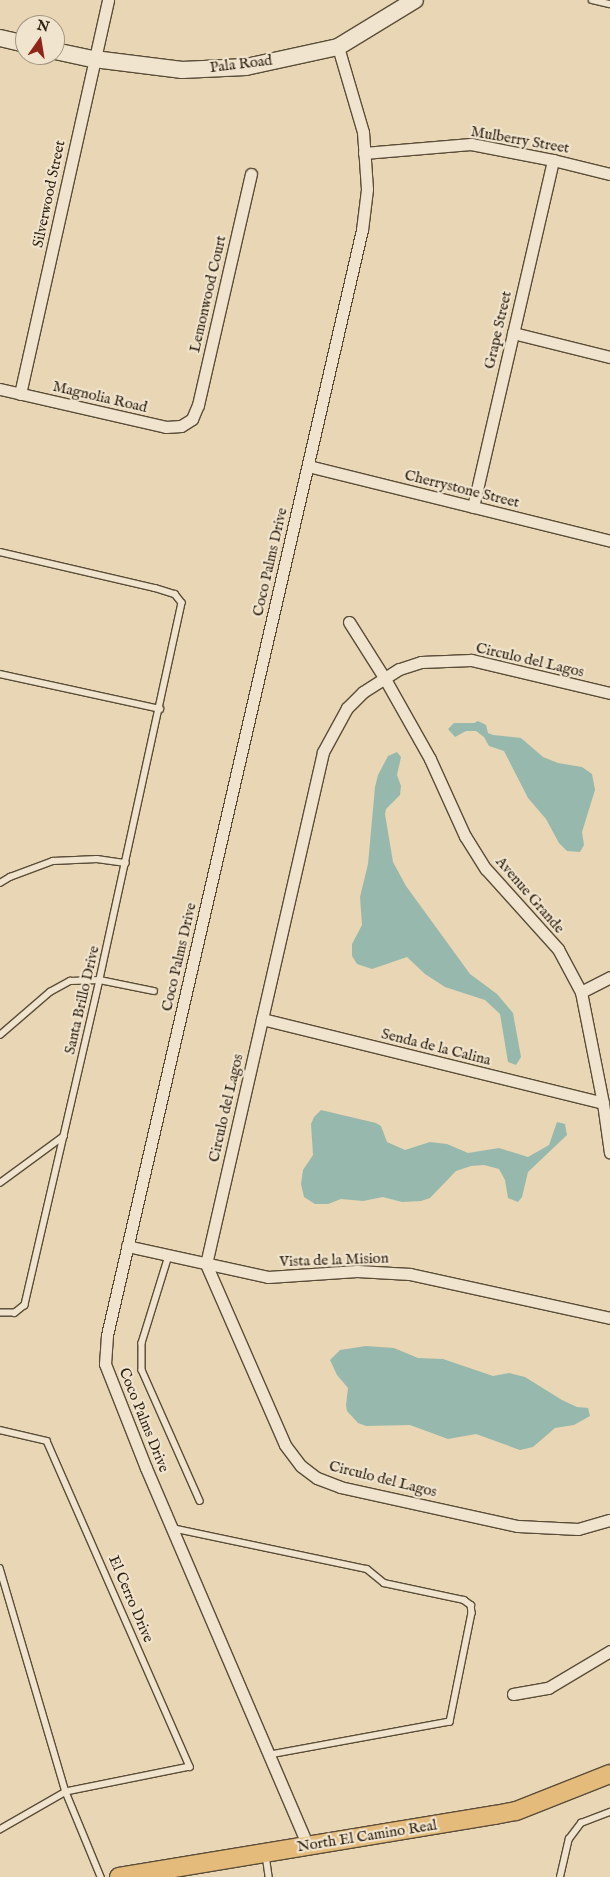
<!DOCTYPE html>
<style>
body{margin:0}
#map{position:relative;width:610px;height:1877px;overflow:hidden;background:#e8d6b4;font-family:"IM FELL English",serif}
div>[style]{position:absolute}
[style*='--x']{left:calc(var(--x)*1px);top:calc(var(--y)*1px);width:calc(var(--w)*1px);rotate:calc(var(--a)*1deg)}
.water>*{inset:0;background:#97b9ad}
.roads{filter:drop-shadow(1px 0 #5a4d38) drop-shadow(-1px 0 #5a4d38) drop-shadow(0 1px #5a4d38) drop-shadow(0 -1px #5a4d38)}
.lane>*{height:5.5px;margin:-2.75px;padding:0 2.75px;transform-origin:2.75px;border-radius:2.75px;background:#f0e4ce}
.street>*{height:11px;margin:-5.5px;padding:0 5.5px;transform-origin:5.5px;border-radius:5.5px;background:#f0e4ce}
.secondary>*{height:16px;margin:-8px;padding:0 8px;transform-origin:8px;border-radius:8px;background:#f0e4ce}
.primary>*{height:18px;margin:-9px;padding:0 9px;transform-origin:9px;border-radius:9px;background:#e4bb7a}
span{translate:-50% -50%;white-space:nowrap;text-align:center;line-height:1.15;-webkit-text-stroke:4.5px #f0e4ce;paint-order:stroke}
.street-label{font-size:15px;color:#2b1f0e}
.north{position:absolute;left:15px;top:15px;width:50px;height:50px;box-sizing:border-box;background:#f0e4ce;border:1px solid #a19581;border-radius:50%;rotate:13deg;font-size:14px;font-weight:700;line-height:20px;text-align:center;color:#2b1f0e}
.north::after{content:'';display:block;margin:auto;width:18px;height:22px;background:#8f2418;clip-path:polygon(50% 0,100% 100%,50% 72%,0 100%)}
</style>
<div id="map">
<div class="water">
<div style="clip-path:polygon(478px 721px,486px 725px,488px 733px,493px 735px,521px 738px,543px 757px,558px 763px,582px 767px,592px 774px,595px 790px,582px 832px,584px 845px,580px 852px,567px 851px,559px 843px,546px 819px,528px 798px,504px 751px,489px 746px,484px 737px,476px 731px,466px 731px,455px 737px,448px 729px,454px 723px,474px 723px)"></div>
<div style="clip-path:polygon(397px 752px,401px 757px,397px 775px,401px 786px,400px 795px,386px 809px,385px 814px,393px 862px,406px 886px,470px 974px,497px 994px,513px 1013px,521px 1057px,516px 1065px,508px 1062px,500px 1014px,485px 1000px,445px 987px,425px 974px,407px 957px,372px 969px,357px 964px,352px 956px,352px 944px,362px 925px,360px 897px,368px 864px,375px 787px,378px 775px,388px 756px)"></div>
<div style="clip-path:polygon(321px 1110px,376px 1123px,381px 1126px,387px 1142px,405px 1150px,430px 1142px,447px 1144px,468px 1153px,499px 1148px,528px 1157px,549px 1145px,557px 1122px,565px 1124px,567px 1135px,528px 1172px,522px 1197px,518px 1202px,508px 1198px,505px 1180px,499px 1169px,484px 1165px,471px 1166px,456px 1171px,430px 1198px,421px 1201px,402px 1202px,383px 1197px,363px 1201px,341px 1199px,328px 1204px,315px 1204px,304px 1197px,301px 1184px,303px 1170px,313px 1155px,311px 1124px,314px 1117px)"></div>
<div style="clip-path:polygon(366px 1346px,394px 1348px,418px 1358px,443px 1359px,493px 1376px,509px 1373px,525px 1377px,562px 1400px,577px 1407px,588px 1408px,590px 1416px,574px 1425px,555px 1428px,533px 1447px,520px 1450px,476px 1434px,448px 1439px,410px 1425px,366px 1426px,358px 1423px,347px 1411px,346px 1405px,348px 1388px,337px 1375px,330px 1360px,340px 1350px)"></div>
</div>
<div class="roads">
<div class="lane">
<div style="--x:592;--y:0;--w:18;--a:13"></div>
<div style="--x:0;--y:552;--w:159;--a:13.1"></div>
<div style="--x:155;--y:588;--w:21;--a:17"></div>
<div style="--x:175;--y:594;--w:11;--a:52"></div>
<div style="--x:182;--y:603;--w:386;--a:102.3"></div>
<div style="--x:100;--y:980;--w:334;--a:103"></div>
<div style="--x:25;--y:1305;--w:13;--a:141"></div>
<div style="--x:15;--y:1313;--w:15;--a:180"></div>
<div style="--x:0;--y:674;--w:164;--a:12.3"></div>
<div style="--x:0;--y:883;--w:12;--a:-31"></div>
<div style="--x:10;--y:877;--w:46;--a:-20.4"></div>
<div style="--x:53;--y:861;--w:44;--a:-2.6"></div>
<div style="--x:97;--y:859;--w:29;--a:8"></div>
<div style="--x:0;--y:1035;--w:66;--a:-40.7"></div>
<div style="--x:50;--y:992;--w:23;--a:-29"></div>
<div style="--x:70;--y:981;--w:30;--a:-2"></div>
<div style="--x:100;--y:980;--w:55;--a:11.5"></div>
<div style="--x:0;--y:1183;--w:79;--a:-36.3"></div>
<div style="--x:169;--y:1256;--w:91;--a:107.2"></div>
<div style="--x:142;--y:1343;--w:27;--a:90"></div>
<div style="--x:142;--y:1370;--w:143;--a:66.1"></div>
<div style="--x:0;--y:1430;--w:48;--a:13.2"></div>
<div style="--x:47;--y:1441;--w:356;--a:66.3"></div>
<div style="--x:190;--y:1767;--w:126;--a:168.6"></div>
<div style="--x:66;--y:1792;--w:76;--a:150.1"></div>
<div style="--x:172;--y:1528;--w:199;--a:11.9"></div>
<div style="--x:367;--y:1569;--w:22;--a:39"></div>
<div style="--x:384;--y:1583;--w:82;--a:12"></div>
<div style="--x:464;--y:1600;--w:9;--a:36"></div>
<div style="--x:471;--y:1605;--w:8;--a:83"></div>
<div style="--x:472;--y:1613;--w:111;--a:101.4"></div>
<div style="--x:450;--y:1722;--w:183;--a:169.6"></div>
<div style="--x:0;--y:1568;--w:234;--a:73.6"></div>
<div style="--x:66;--y:1792;--w:92;--a:67.6"></div>
<div style="--x:266;--y:1855;--w:22;--a:82"></div>
<div style="--x:560;--y:1877;--w:39;--a:-77"></div>
<div style="--x:569;--y:1839;--w:20;--a:-53"></div>
<div style="--x:581;--y:1823;--w:31;--a:-21"></div>
</div>
<div class="street">
<div style="--x:364;--y:153;--w:107;--a:-4.8"></div>
<div style="--x:471;--y:144;--w:84;--a:11"></div>
<div style="--x:553;--y:160;--w:59;--a:13.8"></div>
<div style="--x:513;--y:333;--w:100;--a:13.9"></div>
<div style="--x:0;--y:389;--w:170;--a:12.9"></div>
<div style="--x:166;--y:427;--w:15;--a:-4"></div>
<div style="--x:181;--y:426;--w:13;--a:-32"></div>
<div style="--x:192;--y:419;--w:15;--a:-67"></div>
<div style="--x:198;--y:405;--w:237;--a:-77.1"></div>
<div style="--x:20;--y:394;--w:404;--a:-77.4"></div>
<div style="--x:308;--y:466;--w:311;--a:13.9"></div>
<div style="--x:473;--y:507;--w:356;--a:-77"></div>
<div style="--x:349;--y:622;--w:67;--a:57.7"></div>
<div style="--x:385;--y:679;--w:92;--a:60.6"></div>
<div style="--x:430;--y:759;--w:85;--a:65.6"></div>
<div style="--x:465;--y:836;--w:39;--a:58"></div>
<div style="--x:486;--y:869;--w:108;--a:48"></div>
<div style="--x:558;--y:949;--w:49;--a:61.9"></div>
<div style="--x:581;--y:992;--w:113;--a:78.8"></div>
<div style="--x:603;--y:1103;--w:50;--a:82"></div>
<div style="--x:610;--y:693;--w:143;--a:-166.6"></div>
<div style="--x:471;--y:660;--w:50;--a:177.7"></div>
<div style="--x:421;--y:662;--w:23;--a:162"></div>
<div style="--x:399;--y:669;--w:43;--a:147.4"></div>
<div style="--x:363;--y:692;--w:23;--a:135"></div>
<div style="--x:347;--y:708;--w:50;--a:118.6"></div>
<div style="--x:323;--y:752;--w:525;--a:102.87"></div>
<div style="--x:206;--y:1264;--w:197;--a:66.4"></div>
<div style="--x:285;--y:1445;--w:26;--a:53"></div>
<div style="--x:301;--y:1466;--w:20;--a:37"></div>
<div style="--x:317;--y:1478;--w:25;--a:21"></div>
<div style="--x:340;--y:1487;--w:182;--a:12.4"></div>
<div style="--x:518;--y:1526;--w:60;--a:2.9"></div>
<div style="--x:578;--y:1529;--w:33;--a:-16"></div>
<div style="--x:581;--y:992;--w:33;--a:-27"></div>
<div style="--x:262;--y:1019;--w:351;--a:13.8"></div>
<div style="--x:127;--y:1246;--w:144;--a:12.4"></div>
<div style="--x:268;--y:1277;--w:89;--a:-3.9"></div>
<div style="--x:357;--y:1271;--w:53;--a:3.2"></div>
<div style="--x:410;--y:1274;--w:205;--a:12.4"></div>
<div style="--x:513;--y:1694;--w:36;--a:-10"></div>
<div style="--x:548;--y:1688;--w:72;--a:-30.8"></div>
<div style="--x:308;--y:1846;--w:411;--a:-113.2"></div>
<div style="--x:146;--y:1468;--w:112;--a:-111.5"></div>
<div style="--x:105;--y:1364;--w:29;--a:-86"></div>
<div style="--x:107;--y:1335;--w:1134;--a:-77.01"></div>
<div style="--x:362;--y:230;--w:41;--a:-83"></div>
<div style="--x:367;--y:189;--w:57;--a:-94"></div>
<div style="--x:363;--y:132;--w:89;--a:-106.4"></div>
</div>
<div class="secondary">
<div style="--x:0;--y:38;--w:26;--a:13"></div>
<div style="--x:55;--y:51;--w:40;--a:12"></div>
<div style="--x:94;--y:59;--w:89;--a:7.1"></div>
<div style="--x:182;--y:70;--w:64;--a:-2.7"></div>
<div style="--x:246;--y:67;--w:94;--a:-12.3"></div>
<div style="--x:338;--y:47;--w:90;--a:-31.4"></div>
</div>
<div class="primary">
<div style="--x:119;--y:1877;--w:381;--a:-9.4"></div>
<div style="--x:495;--y:1815;--w:21;--a:-11"></div>
<div style="--x:516;--y:1811;--w:101;--a:-21.5"></div>
</div>
</div>
<div class="street-label">
<span style="left:241px;top:64px;rotate:-7deg">Pala Road</span>
<span style="left:520px;top:140px;rotate:10deg">Mulberry Street</span>
<span style="left:49px;top:194px;rotate:-78deg">Silverwood Street</span>
<span style="left:208px;top:294px;rotate:-77deg">Lemonwood Court</span>
<span style="left:498px;top:330px;rotate:-77deg">Grape Street</span>
<span style="left:100px;top:397px;rotate:13deg">Magnolia Road</span>
<span style="left:462px;top:489px;rotate:14deg">Cherrystone Street</span>
<span style="left:270px;top:562px;rotate:-77deg">Coco Palms Drive</span>
<span style="left:530px;top:660px;rotate:13deg">Circulo del Lagos</span>
<span style="left:530px;top:895px;rotate:49deg">Avenue Grande</span>
<span style="left:179px;top:957px;rotate:-77deg">Coco Palms Drive</span>
<span style="left:82px;top:1000px;rotate:-77deg">Santa Brillo Drive</span>
<span style="left:436px;top:1047px;rotate:14deg">Senda de la Calina</span>
<span style="left:226px;top:1108px;rotate:-77deg">Circulo del Lagos</span>
<span style="left:334px;top:1260px;rotate:-2deg">Vista de la Mision</span>
<span style="left:144px;top:1420px;rotate:68deg">Coco Palms Drive</span>
<span style="left:383px;top:1479px;rotate:14deg">Circulo del Lagos</span>
<span style="left:131px;top:1599px;rotate:67deg">El Cerro Drive</span>
<span style="left:367px;top:1836px;rotate:-9deg">North El Camino Real</span>
</div>
<div class="north">N</div>
</div>
